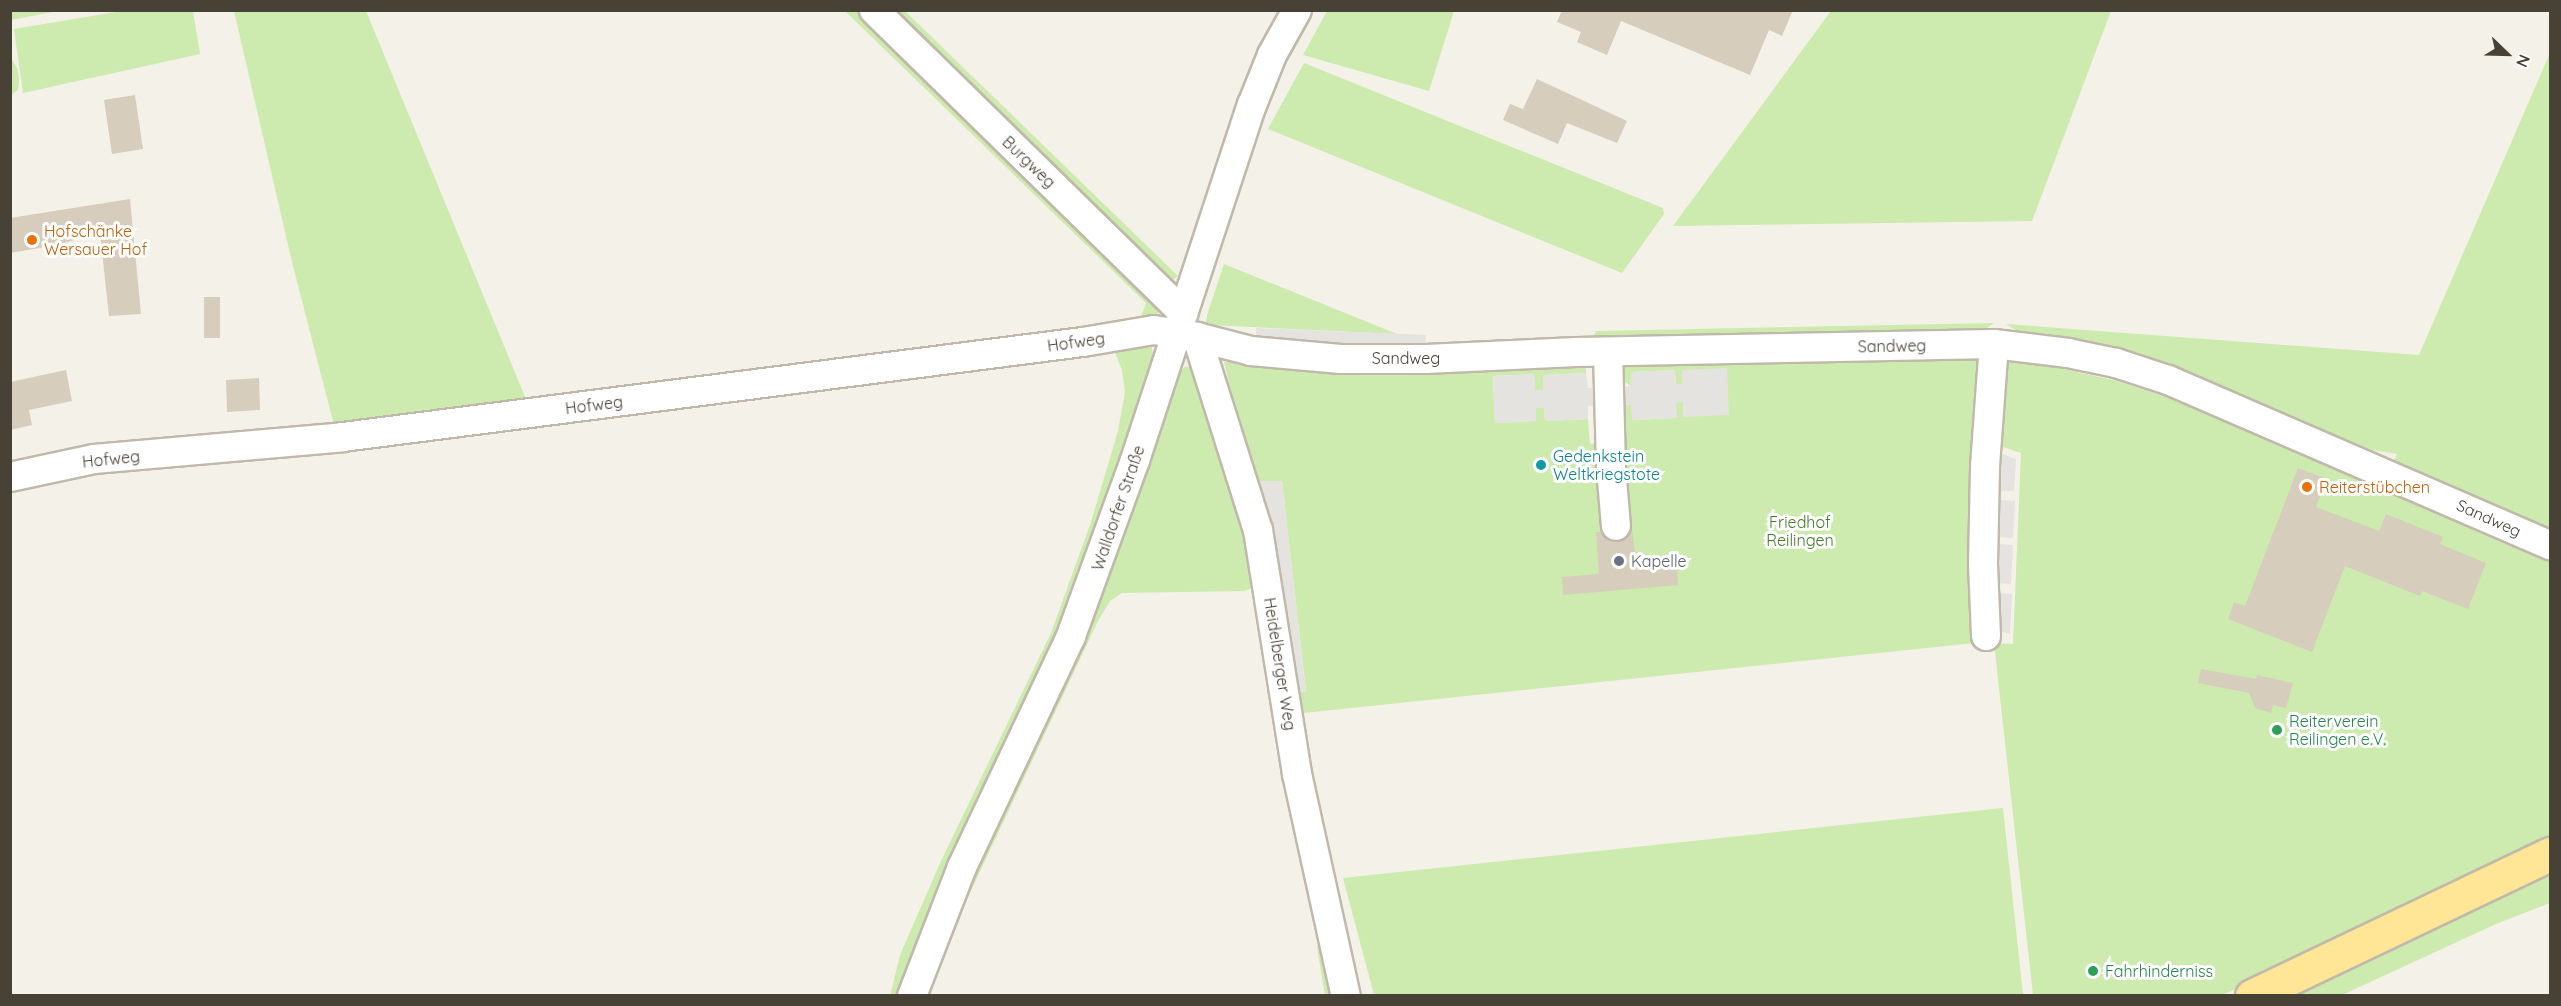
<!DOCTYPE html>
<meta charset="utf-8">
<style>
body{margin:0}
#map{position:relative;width:2561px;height:1006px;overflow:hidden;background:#f4f1e8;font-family:Quicksand,sans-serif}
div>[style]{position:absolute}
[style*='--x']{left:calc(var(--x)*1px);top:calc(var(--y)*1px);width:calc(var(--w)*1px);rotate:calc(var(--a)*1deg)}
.green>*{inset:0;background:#cdeaaf}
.parking>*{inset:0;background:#e5e3e0}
.building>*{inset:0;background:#d6cdbd}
.roads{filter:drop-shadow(2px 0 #c0b9aa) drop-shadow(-2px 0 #c0b9aa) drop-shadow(0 2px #c0b9aa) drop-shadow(0 -2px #c0b9aa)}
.minor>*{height:28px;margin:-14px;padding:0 14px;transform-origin:14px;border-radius:14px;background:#fff}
.major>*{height:33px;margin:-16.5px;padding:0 16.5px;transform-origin:16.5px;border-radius:16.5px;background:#ffe596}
.dots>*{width:16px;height:16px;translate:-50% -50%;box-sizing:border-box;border:3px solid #fff;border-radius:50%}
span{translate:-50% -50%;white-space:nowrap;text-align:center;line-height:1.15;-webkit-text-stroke:6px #fff;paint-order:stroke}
.street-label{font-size:16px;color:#484236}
.food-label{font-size:16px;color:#c56008}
.left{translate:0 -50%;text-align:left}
.culture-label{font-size:16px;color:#0d838f}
.park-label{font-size:16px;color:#447c27}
.worship-label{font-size:16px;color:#5b616d}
.leisure-label{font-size:16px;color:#27864d}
.frame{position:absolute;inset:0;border:12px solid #484236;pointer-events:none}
.north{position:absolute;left:2477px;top:24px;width:60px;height:60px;-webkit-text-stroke:4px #fff;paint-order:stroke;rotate:113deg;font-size:16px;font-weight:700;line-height:24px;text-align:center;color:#484236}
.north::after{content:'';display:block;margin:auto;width:21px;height:27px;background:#484236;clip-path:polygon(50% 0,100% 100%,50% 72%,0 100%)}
</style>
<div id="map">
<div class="green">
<div style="clip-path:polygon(11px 10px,58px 10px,58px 11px,11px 20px)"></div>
<div style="clip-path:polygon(128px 10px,193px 11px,200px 54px,23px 93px,14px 29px)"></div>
<div style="clip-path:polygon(234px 11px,366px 11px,528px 404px,335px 429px,292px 262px)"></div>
<div style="clip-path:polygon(845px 11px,905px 11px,1178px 276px,1169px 283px,1156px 318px,1138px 324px,1146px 303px)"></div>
<div style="clip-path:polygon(1327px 11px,1454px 11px,1429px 91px,1303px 55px)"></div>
<div style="clip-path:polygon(1831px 11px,2111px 11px,2032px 221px,1673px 226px)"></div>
<div style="clip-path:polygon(2550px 53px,2550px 537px,2392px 466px,2397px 454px,2372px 450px,2205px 380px,2027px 337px,2006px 324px,2419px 355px)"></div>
<div style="clip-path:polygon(10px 56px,18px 70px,19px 80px,18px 90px,11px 95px)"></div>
<div style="clip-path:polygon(1304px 63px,1663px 208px,1664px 214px,1622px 273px,1268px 129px)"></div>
<div style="clip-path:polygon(1224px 264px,1397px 334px,1209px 325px,1206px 323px,1207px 315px)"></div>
<div style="clip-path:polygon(1994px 323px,1979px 334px,1590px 343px,1596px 331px)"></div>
<div style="clip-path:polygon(1147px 343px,1152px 347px,1153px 359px,1104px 513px,1044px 665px,956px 844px,934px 896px,898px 995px,890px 996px,900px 955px,941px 861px,1051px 633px,1091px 522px,1118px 431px,1125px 392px,1122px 370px,1112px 345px)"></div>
<div style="clip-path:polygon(1982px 353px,1984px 642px,1294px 714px,1289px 692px,1306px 691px,1282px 481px,1252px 481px,1224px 362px,1342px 367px,1585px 361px,1586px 373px,1543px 375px,1544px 390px,1535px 390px,1534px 374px,1493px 376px,1495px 423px,1535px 421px,1535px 408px,1544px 407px,1545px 421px,1588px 419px,1590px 444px,1617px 440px,1621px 406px,1631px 404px,1633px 420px,1676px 418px,1676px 402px,1683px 402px,1684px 417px,1682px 370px,1682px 384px,1676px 385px,1675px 370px,1631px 372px,1631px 386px,1618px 377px,1620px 362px)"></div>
<div style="clip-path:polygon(1995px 359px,2045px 365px,2113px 380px,2201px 408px,2550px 554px,2550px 837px,2223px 995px,2033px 995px,1994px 643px,2013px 644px,2021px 453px,1997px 445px)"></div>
<div style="clip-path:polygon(1191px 366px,1260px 570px,1258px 586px,1245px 591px,1122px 593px,1110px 601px,1098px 621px,968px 897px,950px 939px,930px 995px,925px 996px,979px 855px,1054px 701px,1101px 597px,1141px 489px,1179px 372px,1185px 367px)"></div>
<div style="clip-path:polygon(2003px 808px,2023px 995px,1374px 995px,1343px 878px)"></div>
<div style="clip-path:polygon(2550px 865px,2550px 903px,2496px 924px,2342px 995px,2278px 996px)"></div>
<div style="clip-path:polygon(1321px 937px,1334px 995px,1325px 995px,1317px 947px)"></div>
</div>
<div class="parking">
<div style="clip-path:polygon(1256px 328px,1426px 335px,1425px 350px,1256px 343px)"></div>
<div style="clip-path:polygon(1727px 368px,1729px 415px,1683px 417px,1683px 402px,1676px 403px,1677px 418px,1632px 420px,1631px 404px,1588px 406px,1588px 419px,1545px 421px,1544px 408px,1536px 408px,1536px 421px,1495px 423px,1493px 376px,1534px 374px,1535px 390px,1543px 390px,1543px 375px,1586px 373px,1588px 388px,1631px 386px,1631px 372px,1675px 370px,1676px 385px,1682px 384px,1682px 370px)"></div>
<div style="clip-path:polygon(1994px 451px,2016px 459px,2014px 491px,2001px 491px,2000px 500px,2015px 501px,2013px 538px,1999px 537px,1999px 544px,2013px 545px,2011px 584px,1997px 583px,1997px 593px,2012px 594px,2010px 634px,1979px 625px)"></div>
<div style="clip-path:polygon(1252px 481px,1282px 481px,1306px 692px,1289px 692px)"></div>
</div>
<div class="building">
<div style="clip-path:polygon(1562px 10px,1793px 10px,1782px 36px,1769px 30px,1750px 75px,1621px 21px,1607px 55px,1577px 42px,1581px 32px,1557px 22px)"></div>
<div style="clip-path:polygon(1537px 79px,1627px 121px,1617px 143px,1567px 123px,1558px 144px,1503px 120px,1510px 104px,1523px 109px)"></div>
<div style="clip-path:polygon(135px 95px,143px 149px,112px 154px,104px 100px)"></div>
<div style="clip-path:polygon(130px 199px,141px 314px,109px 316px,100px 233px,57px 245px,10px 253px,10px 218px)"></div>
<div style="clip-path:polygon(204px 297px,220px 297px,220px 338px,204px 338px)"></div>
<div style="clip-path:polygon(66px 370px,72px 401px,29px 410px,32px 425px,10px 430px,10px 382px)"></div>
<div style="clip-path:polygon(259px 378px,260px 410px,227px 412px,226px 380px)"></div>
<div style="clip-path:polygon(2298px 468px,2327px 479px,2316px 507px,2379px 531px,2386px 514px,2443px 537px,2440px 544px,2486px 563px,2468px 609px,2422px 591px,2420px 596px,2345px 566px,2312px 652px,2228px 619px,2234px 602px,2245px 606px)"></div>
<div style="clip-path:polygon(1632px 529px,1637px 570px,1677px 566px,1678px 585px,1563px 595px,1562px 577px,1599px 574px,1596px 532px,1601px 532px,1609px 541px,1617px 542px,1626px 539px)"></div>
<div style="clip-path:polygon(2201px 669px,2256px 679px,2257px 675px,2293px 683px,2286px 708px,2273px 705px,2271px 713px,2255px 708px,2249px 693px,2198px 683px)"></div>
</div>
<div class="roads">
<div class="minor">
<div style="--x:874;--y:10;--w:433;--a:44.4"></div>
<div style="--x:1197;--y:337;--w:202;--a:72.5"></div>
<div style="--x:1258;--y:530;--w:247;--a:80.9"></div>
<div style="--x:1297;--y:774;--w:227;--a:77.6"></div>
<div style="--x:1608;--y:352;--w:116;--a:88.5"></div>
<div style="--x:1611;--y:468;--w:58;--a:85.1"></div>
<div style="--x:10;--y:477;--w:86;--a:-12.1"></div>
<div style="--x:94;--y:459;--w:250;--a:-5"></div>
<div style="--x:343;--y:437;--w:746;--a:-7.32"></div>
<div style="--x:1083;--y:342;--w:72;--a:-9.6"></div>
<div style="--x:1154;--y:330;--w:44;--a:9.2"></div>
<div style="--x:1197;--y:337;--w:56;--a:14.5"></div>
<div style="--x:1251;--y:351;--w:90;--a:5.1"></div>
<div style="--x:1341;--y:359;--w:85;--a:0"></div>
<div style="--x:1426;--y:359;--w:150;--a:-2.7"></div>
<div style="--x:1576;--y:352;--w:418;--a:-1.1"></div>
<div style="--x:1994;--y:344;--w:75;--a:6.9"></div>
<div style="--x:2068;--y:353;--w:49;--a:11.8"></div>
<div style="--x:2116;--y:363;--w:55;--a:18.1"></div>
<div style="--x:2168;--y:380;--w:416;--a:23.4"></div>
<div style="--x:1986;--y:636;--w:72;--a:-92.4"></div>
<div style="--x:1983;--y:564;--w:98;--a:-88.8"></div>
<div style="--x:1985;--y:466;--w:122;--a:-85.8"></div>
<div style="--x:912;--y:996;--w:138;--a:-68.8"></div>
<div style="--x:962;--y:867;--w:255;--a:-64.7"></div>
<div style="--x:1071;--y:636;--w:187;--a:-70"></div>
<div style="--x:1135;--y:460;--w:374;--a:-71.8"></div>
<div style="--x:1252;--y:105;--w:54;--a:-68.2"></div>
<div style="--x:1272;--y:55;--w:51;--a:-60.9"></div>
</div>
<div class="major">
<div style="--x:2252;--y:996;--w:330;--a:-25.5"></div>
</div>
</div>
<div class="dots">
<div style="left:32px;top:240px;background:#e8710a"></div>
<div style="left:1541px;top:465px;background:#0f9aa8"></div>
<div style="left:2307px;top:487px;background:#e8710a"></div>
<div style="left:1619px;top:561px;background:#6b7280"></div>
<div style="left:2277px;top:730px;background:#2e9e5b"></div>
<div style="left:2093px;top:971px;background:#2e9e5b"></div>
</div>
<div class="street-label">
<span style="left:1029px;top:162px;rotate:44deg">Burgweg</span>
<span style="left:1076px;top:342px;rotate:-8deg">Hofweg</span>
<span style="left:1892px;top:346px;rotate:-1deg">Sandweg</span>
<span style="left:1406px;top:358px">Sandweg</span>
<span style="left:594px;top:405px;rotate:-7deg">Hofweg</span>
<span style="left:111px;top:459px;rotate:-6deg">Hofweg</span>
<span style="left:1118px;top:508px;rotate:-71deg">Walldorfer Straße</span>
<span style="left:2489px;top:518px;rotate:24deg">Sandweg</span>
<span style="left:1280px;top:664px;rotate:81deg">Heidelberger Weg</span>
</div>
<div class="food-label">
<span class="left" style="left:44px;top:240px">Hofschänke<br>Wersauer Hof</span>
<span class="left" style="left:2319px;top:487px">Reiterstübchen</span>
</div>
<div class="culture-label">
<span class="left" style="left:1553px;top:465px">Gedenkstein<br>Weltkriegstote</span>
</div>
<div class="park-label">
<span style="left:1800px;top:531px">Friedhof<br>Reilingen</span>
</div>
<div class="worship-label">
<span class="left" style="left:1631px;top:561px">Kapelle</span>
</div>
<div class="leisure-label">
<span class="left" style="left:2289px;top:730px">Reiterverein<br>Reilingen e.V.</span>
<span class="left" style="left:2105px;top:971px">Fahrhinderniss</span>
</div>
<div class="frame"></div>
<div class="north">N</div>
</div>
